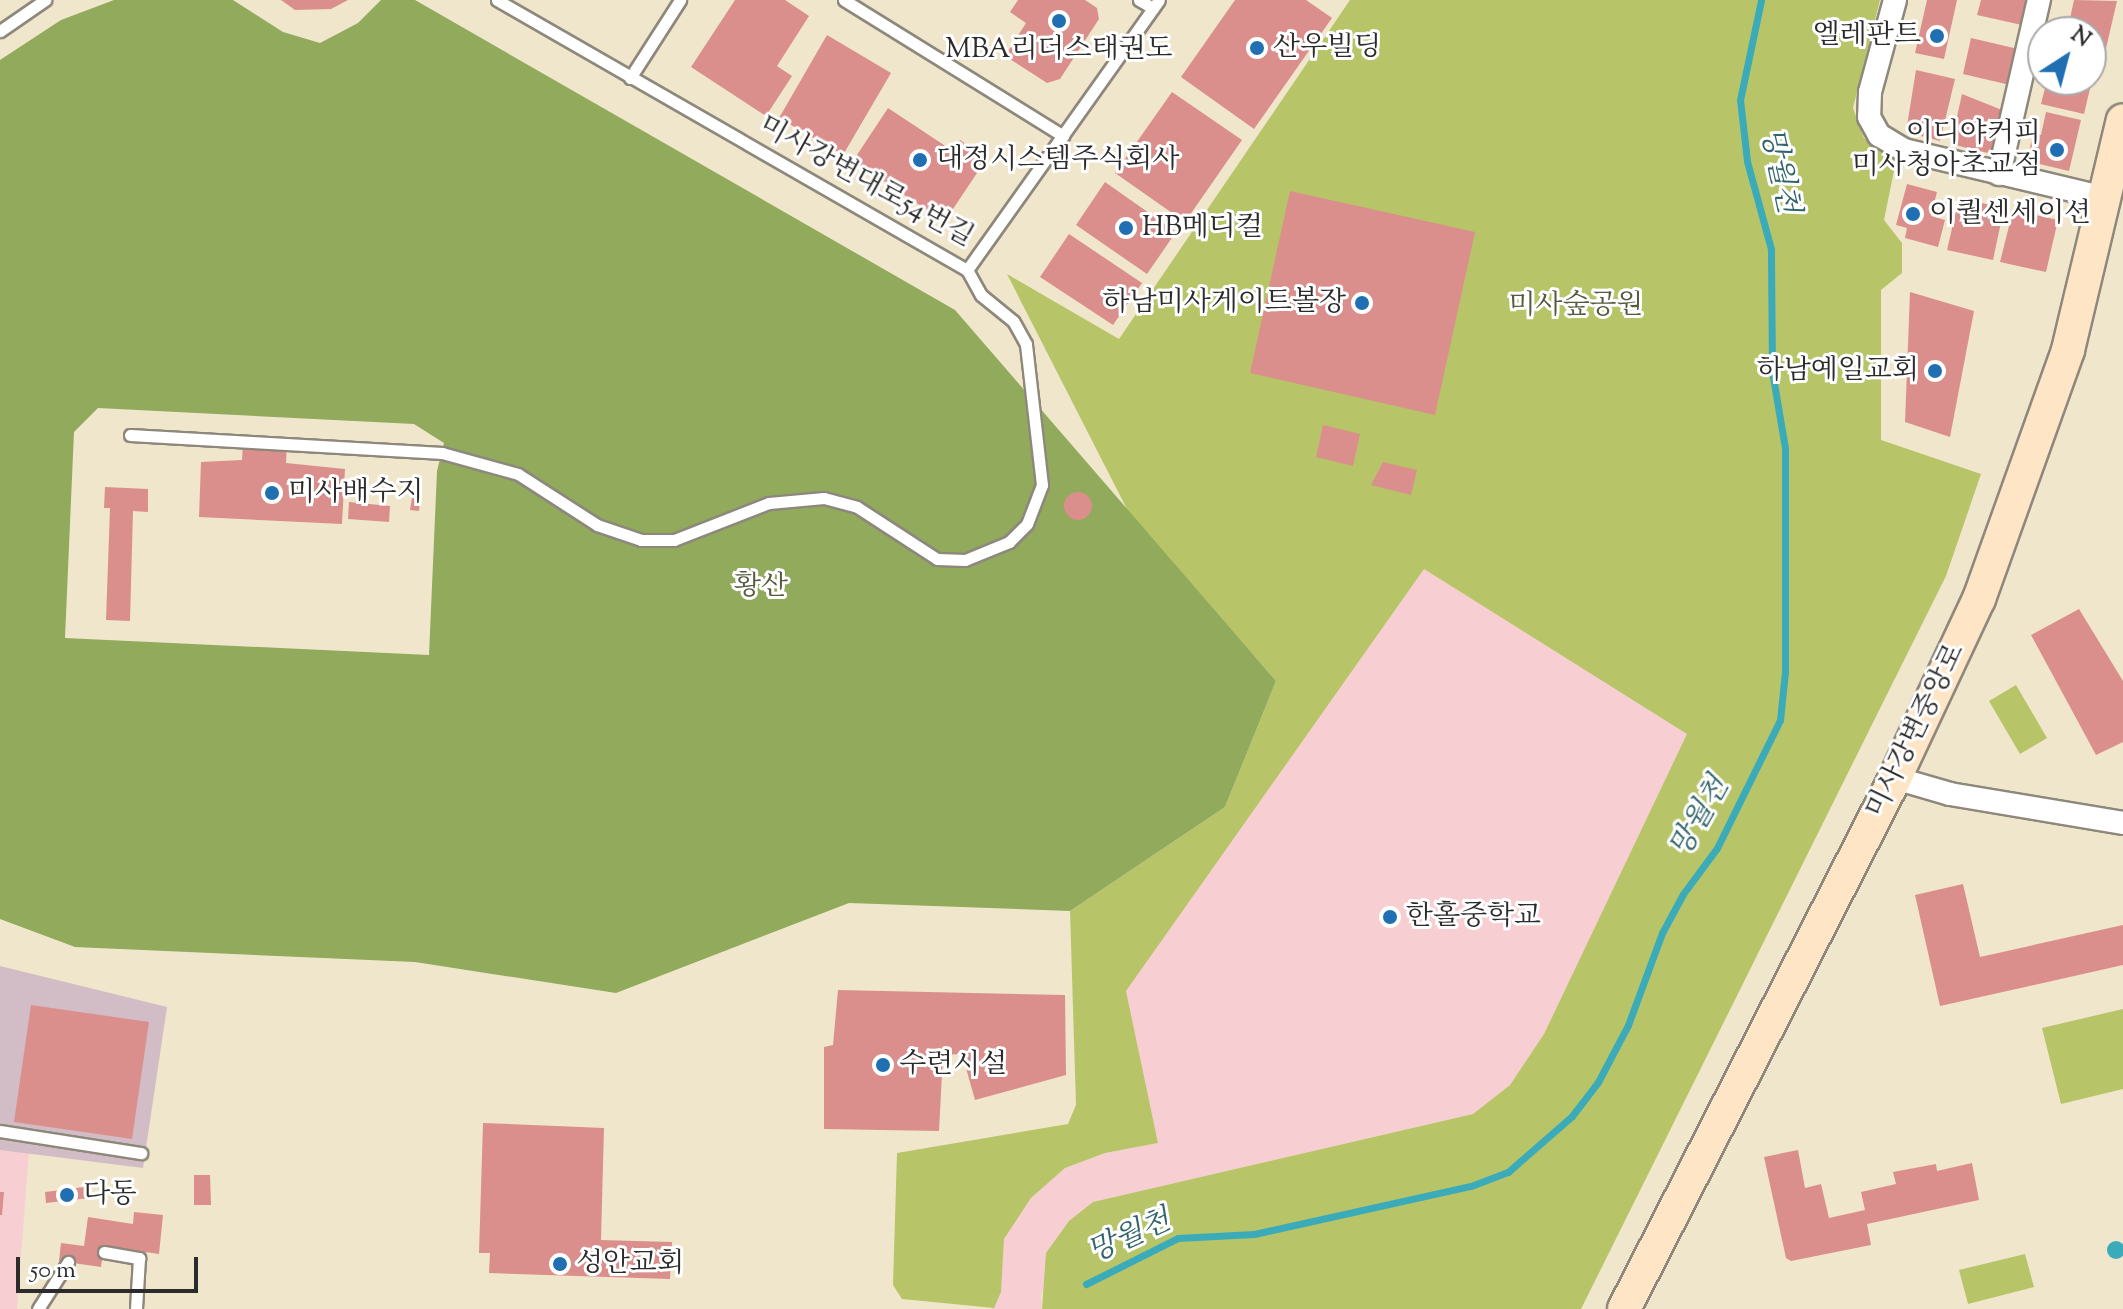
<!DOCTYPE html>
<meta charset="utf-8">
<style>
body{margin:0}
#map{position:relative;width:2123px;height:1309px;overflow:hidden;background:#f0e6cc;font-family:"Sorts Mill Goudy","Noto Serif KR",serif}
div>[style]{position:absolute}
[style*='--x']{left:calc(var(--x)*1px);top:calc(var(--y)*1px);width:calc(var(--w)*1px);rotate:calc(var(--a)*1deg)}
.built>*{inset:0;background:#f7cfd2}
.industrial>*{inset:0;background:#d2bdc6}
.green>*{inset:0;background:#b7c568}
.forest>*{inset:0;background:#91aa5c}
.water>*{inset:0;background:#3babb9}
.round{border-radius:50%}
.stream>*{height:7px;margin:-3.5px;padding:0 3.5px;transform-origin:3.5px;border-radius:3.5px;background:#3babb9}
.building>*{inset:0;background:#da8f8d}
.roads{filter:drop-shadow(2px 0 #8e887c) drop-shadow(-2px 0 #8e887c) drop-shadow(0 2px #8e887c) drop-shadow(0 -2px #8e887c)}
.lane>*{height:11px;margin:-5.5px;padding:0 5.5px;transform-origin:5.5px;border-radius:5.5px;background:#fff}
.street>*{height:22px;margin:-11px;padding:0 11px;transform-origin:11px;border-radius:11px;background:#fff}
.secondary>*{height:32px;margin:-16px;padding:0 16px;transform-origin:16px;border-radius:16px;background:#fde5c5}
.dots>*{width:22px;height:22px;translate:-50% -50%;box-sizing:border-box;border:4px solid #fff;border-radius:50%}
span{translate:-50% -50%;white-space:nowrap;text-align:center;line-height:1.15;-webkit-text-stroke:6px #fff;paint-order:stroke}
.poi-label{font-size:28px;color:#2b2b2b}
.right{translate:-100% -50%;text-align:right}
.left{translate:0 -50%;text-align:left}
.street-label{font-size:28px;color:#2b2b2b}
.park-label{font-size:28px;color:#55593d}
.water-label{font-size:30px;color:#32656b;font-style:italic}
.north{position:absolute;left:2027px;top:16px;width:80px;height:80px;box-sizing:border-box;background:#fff;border:2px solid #aaa;border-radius:50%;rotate:36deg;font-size:22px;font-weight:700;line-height:32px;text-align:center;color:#2b2b2b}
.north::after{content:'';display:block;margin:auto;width:28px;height:36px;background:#1f6fb2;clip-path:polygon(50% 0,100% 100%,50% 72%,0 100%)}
.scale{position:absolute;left:16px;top:1257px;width:182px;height:36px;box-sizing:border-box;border:4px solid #2b2b2b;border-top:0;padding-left:10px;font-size:24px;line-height:28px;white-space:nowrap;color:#2b2b2b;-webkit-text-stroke:6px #fff;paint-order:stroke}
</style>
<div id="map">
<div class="built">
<div style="clip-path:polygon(1424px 569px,1688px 734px,1544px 1034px,1510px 1085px,1473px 1114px,1093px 1202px,1041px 1294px,1042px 1309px,991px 1309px,1001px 1292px,1004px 1239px,1031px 1198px,1065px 1168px,1105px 1153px,1158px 1143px,1125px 991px)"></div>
<div style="clip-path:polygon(0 1149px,29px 1152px,17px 1309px,0 1309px)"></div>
</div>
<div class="industrial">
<div style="clip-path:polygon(0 966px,167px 1007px,143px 1168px,0 1150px)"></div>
</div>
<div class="green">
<div style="clip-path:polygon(1350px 0,1880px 0,1853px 108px,1864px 138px,1896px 161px,1884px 220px,1902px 243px,1902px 273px,1881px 290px,1881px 440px,1981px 474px,1946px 576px,1581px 1309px,1042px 1309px,1046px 1253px,1069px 1221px,1093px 1202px,1473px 1114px,1510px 1085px,1544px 1034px,1687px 734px,1424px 569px,1126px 991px,1158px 1143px,1105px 1153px,1065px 1168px,1031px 1198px,1004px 1239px,1001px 1292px,994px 1308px,902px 1299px,893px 1285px,897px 1153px,1068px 1124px,1076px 1105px,1070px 911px,1225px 807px,1276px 681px,1130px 515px,1007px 274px,1119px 339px)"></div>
<div style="clip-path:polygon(2016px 685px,2047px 738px,2020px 754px,1989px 701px)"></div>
<div style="clip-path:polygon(2123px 1009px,2123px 1089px,2061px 1104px,2042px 1028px)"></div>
<div style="clip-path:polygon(2025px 1254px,2034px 1287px,1968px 1304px,1959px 1270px)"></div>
</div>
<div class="forest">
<div style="clip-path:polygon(evenodd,114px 0,233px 0,283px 32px,320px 43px,358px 23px,381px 0,415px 0,955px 310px,1276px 681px,1225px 807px,1070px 911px,849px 903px,616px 993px,415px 962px,75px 947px,0 919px,0 60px,61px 20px,114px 0,98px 408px,414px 424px,444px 443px,437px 471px,429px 655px,65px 638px,74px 432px,98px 408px)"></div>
</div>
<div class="water">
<div class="round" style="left:2107px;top:1241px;width:18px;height:18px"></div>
</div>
<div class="stream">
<div style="--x:1086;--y:1284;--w:103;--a:-26.6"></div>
<div style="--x:1178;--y:1238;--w:76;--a:-3"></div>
<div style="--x:1254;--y:1234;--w:222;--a:-12.5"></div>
<div style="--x:1471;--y:1186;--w:40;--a:-21"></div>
<div style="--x:1508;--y:1172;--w:85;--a:-41.2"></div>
<div style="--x:1572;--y:1116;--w:43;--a:-52.6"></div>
<div style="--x:1598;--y:1082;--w:64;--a:-62.2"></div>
<div style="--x:1628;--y:1025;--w:98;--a:-69.7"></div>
<div style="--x:1662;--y:933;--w:44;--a:-61.7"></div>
<div style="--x:1683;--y:894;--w:57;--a:-53.5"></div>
<div style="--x:1717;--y:848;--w:143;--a:-63.8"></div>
<div style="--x:1780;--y:720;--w:48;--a:-84.1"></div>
<div style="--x:1785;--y:672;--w:224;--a:-90"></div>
<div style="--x:1785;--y:448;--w:78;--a:-99.6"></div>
<div style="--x:1772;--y:371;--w:122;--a:-90.5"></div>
<div style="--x:1771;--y:249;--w:91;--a:-105.3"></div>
<div style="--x:1747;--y:161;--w:61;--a:-96.5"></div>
<div style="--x:1740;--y:100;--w:102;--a:-78.1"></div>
</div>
<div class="building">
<div style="clip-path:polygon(281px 0,348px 0,331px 9px,295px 10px)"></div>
<div style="clip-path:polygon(735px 0,785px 0,809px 16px,777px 66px,792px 76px,766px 116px,691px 67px)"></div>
<div style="clip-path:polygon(1018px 0,1085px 0,1097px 8px,1099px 19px,1060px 79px,1047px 83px,1005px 56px,1026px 23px,1010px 12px)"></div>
<div style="clip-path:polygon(1235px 0,1306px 0,1332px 18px,1254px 129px,1181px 77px)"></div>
<div style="clip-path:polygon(1927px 0,1957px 0,1944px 59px,1915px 53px)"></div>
<div style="clip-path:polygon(1981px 0,2027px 0,2022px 25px,1977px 15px)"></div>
<div style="clip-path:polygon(2074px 0,2117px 1px,2104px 57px,2091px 54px,2091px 32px,2067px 32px)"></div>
<div style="clip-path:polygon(827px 35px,891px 73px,843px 155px,779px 118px)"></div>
<div style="clip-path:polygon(1971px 38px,2018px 49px,2010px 85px,1963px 74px)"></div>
<div style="clip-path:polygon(1916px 70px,1955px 79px,1940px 141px,1906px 132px)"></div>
<div style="clip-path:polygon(2047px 80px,2092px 80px,2084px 114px,2041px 104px)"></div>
<div style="clip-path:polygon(1172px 92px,1242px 140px,1185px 222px,1115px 173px)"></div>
<div style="clip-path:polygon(1962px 94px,2002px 110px,1992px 154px,1951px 144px)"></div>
<div style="clip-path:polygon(888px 108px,953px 151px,960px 140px,987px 158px,951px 212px,930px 212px,853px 161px)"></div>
<div style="clip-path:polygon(2046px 112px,2081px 120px,2069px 171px,2027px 161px,2033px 134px,2041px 135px)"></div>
<div style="clip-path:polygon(1105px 182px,1176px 232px,1147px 274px,1076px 225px)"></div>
<div style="clip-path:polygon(1907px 184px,1937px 192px,1931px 216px,1945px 220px,1938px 247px,1905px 238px,1907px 228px,1896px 225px)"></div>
<div style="clip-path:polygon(1290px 191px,1475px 232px,1435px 415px,1250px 373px)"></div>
<div style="clip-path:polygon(1959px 198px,2004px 208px,1993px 260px,1947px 250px)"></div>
<div style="clip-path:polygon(2013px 210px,2058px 220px,2046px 272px,2000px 262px)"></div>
<div style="clip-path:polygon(1069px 234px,1142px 283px,1113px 325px,1040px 277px)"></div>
<div style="clip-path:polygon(1910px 292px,1974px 311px,1950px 437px,1905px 422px)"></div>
<div style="clip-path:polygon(1323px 425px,1360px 434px,1353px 466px,1316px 457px)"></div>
<div style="clip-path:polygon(243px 443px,287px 444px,286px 463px,345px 469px,342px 524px,199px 517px,201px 462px,242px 460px)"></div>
<div style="clip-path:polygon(1383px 462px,1417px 470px,1411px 495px,1371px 485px)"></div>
<div style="clip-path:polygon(105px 487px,148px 489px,148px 512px,133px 511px,130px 621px,106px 620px,110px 508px,104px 508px)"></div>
<div style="clip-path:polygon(413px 492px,421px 493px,419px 511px,410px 510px)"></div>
<div class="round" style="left:1064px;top:492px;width:28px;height:28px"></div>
<div style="clip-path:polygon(349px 502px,390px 506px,389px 522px,348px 519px)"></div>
<div style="clip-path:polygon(2079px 609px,2123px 681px,2123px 742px,2096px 755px,2031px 635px)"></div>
<div style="clip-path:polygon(1963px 884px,1980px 957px,2123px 925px,2123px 965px,1940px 1006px,1915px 895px)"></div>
<div style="clip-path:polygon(838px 990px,1065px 995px,1066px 1075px,975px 1100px,962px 1054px,943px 1055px,939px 1131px,824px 1129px,824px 1047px,833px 1045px)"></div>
<div style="clip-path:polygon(31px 1005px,149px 1022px,132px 1139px,14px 1122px)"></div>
<div style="clip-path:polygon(483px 1123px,604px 1128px,601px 1240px,672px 1242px,670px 1279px,489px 1273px,490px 1253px,479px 1253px)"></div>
<div style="clip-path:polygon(1798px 1150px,1805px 1188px,1821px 1184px,1829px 1218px,1865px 1210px,1861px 1192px,1896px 1184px,1893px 1172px,1936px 1164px,1937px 1171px,1972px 1163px,1979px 1200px,1867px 1224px,1871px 1245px,1791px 1261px,1786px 1258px,1764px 1157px)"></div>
<div style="clip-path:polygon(194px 1175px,210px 1175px,211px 1205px,194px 1205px)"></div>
<div style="clip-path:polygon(84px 1187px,89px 1198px,46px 1203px,45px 1192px)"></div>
<div style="clip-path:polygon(0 1192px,4px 1192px,2px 1215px,0 1215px)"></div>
<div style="clip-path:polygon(134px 1212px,163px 1215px,159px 1254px,104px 1246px,101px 1267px,59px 1261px,61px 1243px,84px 1246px,88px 1217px,133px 1224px)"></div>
</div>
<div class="roads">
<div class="lane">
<div style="--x:497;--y:0;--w:542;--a:29.88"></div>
<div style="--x:844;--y:0;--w:258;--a:31.8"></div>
<div style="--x:1139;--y:0;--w:16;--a:30"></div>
<div style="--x:0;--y:31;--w:55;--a:-34.6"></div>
<div style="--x:630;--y:78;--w:93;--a:-57.3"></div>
<div style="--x:967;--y:270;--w:331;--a:-54.6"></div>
<div style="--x:130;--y:435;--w:313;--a:3.3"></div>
<div style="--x:442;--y:453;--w:79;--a:15.4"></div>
<div style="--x:518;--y:474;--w:94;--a:32.8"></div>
<div style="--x:597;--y:525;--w:46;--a:18.8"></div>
<div style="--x:641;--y:540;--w:33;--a:0"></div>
<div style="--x:674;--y:540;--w:102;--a:-21.3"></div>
<div style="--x:769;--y:503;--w:55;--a:-5.2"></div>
<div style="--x:824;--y:498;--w:34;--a:15"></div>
<div style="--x:857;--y:507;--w:95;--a:33"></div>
<div style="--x:937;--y:559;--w:28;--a:2"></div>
<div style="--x:965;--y:560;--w:48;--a:-22.2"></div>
<div style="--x:1009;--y:542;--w:25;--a:-45"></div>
<div style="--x:1027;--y:524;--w:42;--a:-69"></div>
<div style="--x:1042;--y:485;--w:142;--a:-96.5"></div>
<div style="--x:1026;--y:344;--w:26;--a:-119"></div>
<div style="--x:1013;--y:321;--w:41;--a:-140.9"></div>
<div style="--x:981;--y:295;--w:29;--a:-119"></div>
<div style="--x:0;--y:1131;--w:143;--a:8.9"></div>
<div style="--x:104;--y:1252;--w:36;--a:10"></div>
<div style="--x:139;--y:1258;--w:51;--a:93.4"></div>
<div style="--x:38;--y:1309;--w:56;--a:-57.4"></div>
</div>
<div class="street">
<div style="--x:1895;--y:0;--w:95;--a:105.2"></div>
<div style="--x:1870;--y:92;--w:25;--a:92"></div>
<div style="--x:1869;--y:117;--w:21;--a:61"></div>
<div style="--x:1879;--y:135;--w:29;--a:31"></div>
<div style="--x:1904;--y:150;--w:204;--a:13.4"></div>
<div style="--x:1999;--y:174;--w:179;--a:-77.1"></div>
<div style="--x:1895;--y:778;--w:57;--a:16.2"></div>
<div style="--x:1950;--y:794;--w:175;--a:9.5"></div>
</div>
<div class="secondary">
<div style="--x:1624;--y:1309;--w:596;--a:-62.96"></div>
<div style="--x:1895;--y:778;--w:198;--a:-64.9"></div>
<div style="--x:1979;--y:599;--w:264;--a:-70.3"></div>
<div style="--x:2068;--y:350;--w:236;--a:-76.6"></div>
</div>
</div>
<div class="dots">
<div style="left:1059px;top:21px;background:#1f6fb2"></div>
<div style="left:1937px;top:36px;background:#1f6fb2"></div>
<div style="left:1257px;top:48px;background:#1f6fb2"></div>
<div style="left:2057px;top:150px;background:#1f6fb2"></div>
<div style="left:920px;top:160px;background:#1f6fb2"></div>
<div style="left:1913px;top:214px;background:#1f6fb2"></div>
<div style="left:1126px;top:228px;background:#1f6fb2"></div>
<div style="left:1362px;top:303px;background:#1f6fb2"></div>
<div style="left:1935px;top:371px;background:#1f6fb2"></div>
<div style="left:272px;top:493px;background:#1f6fb2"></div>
<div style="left:1390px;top:917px;background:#1f6fb2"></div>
<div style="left:883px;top:1065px;background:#1f6fb2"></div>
<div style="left:67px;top:1195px;background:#1f6fb2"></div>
<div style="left:560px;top:1264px;background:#1f6fb2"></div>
</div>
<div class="poi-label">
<span class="right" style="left:1921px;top:36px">엘레판트</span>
<span class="left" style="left:1273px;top:48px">산우빌딩</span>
<span style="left:1059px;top:50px">MBA리더스태권도</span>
<span class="right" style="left:2041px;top:150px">이디야커피<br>미사청아초교점</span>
<span class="left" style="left:936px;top:160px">대정시스템주식회사</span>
<span class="left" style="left:1929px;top:214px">이퀄센세이션</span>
<span class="left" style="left:1142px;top:228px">HB메디컬</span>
<span class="right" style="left:1346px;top:303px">하남미사게이트볼장</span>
<span class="right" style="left:1919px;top:371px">하남예일교회</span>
<span class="left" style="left:288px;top:493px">미사배수지</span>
<span class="left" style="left:1406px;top:917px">한홀중학교</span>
<span class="left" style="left:899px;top:1065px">수련시설</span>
<span class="left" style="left:83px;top:1195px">다동</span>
<span class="left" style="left:576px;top:1264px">성안교회</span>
</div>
<div class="street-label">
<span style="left:866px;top:182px;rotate:29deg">미사강변대로54번길</span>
<span style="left:1916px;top:731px;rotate:-64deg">미사강변중앙로</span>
</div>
<div class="park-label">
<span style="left:1576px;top:306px">미사숲공원</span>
<span style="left:761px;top:587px">황산</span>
</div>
<div class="water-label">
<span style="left:1778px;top:171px;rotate:78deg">망월천</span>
<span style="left:1701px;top:818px;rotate:-60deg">망월천</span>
<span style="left:1130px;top:1238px;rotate:-24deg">망월천</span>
</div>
<div class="north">N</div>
<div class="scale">50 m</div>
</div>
